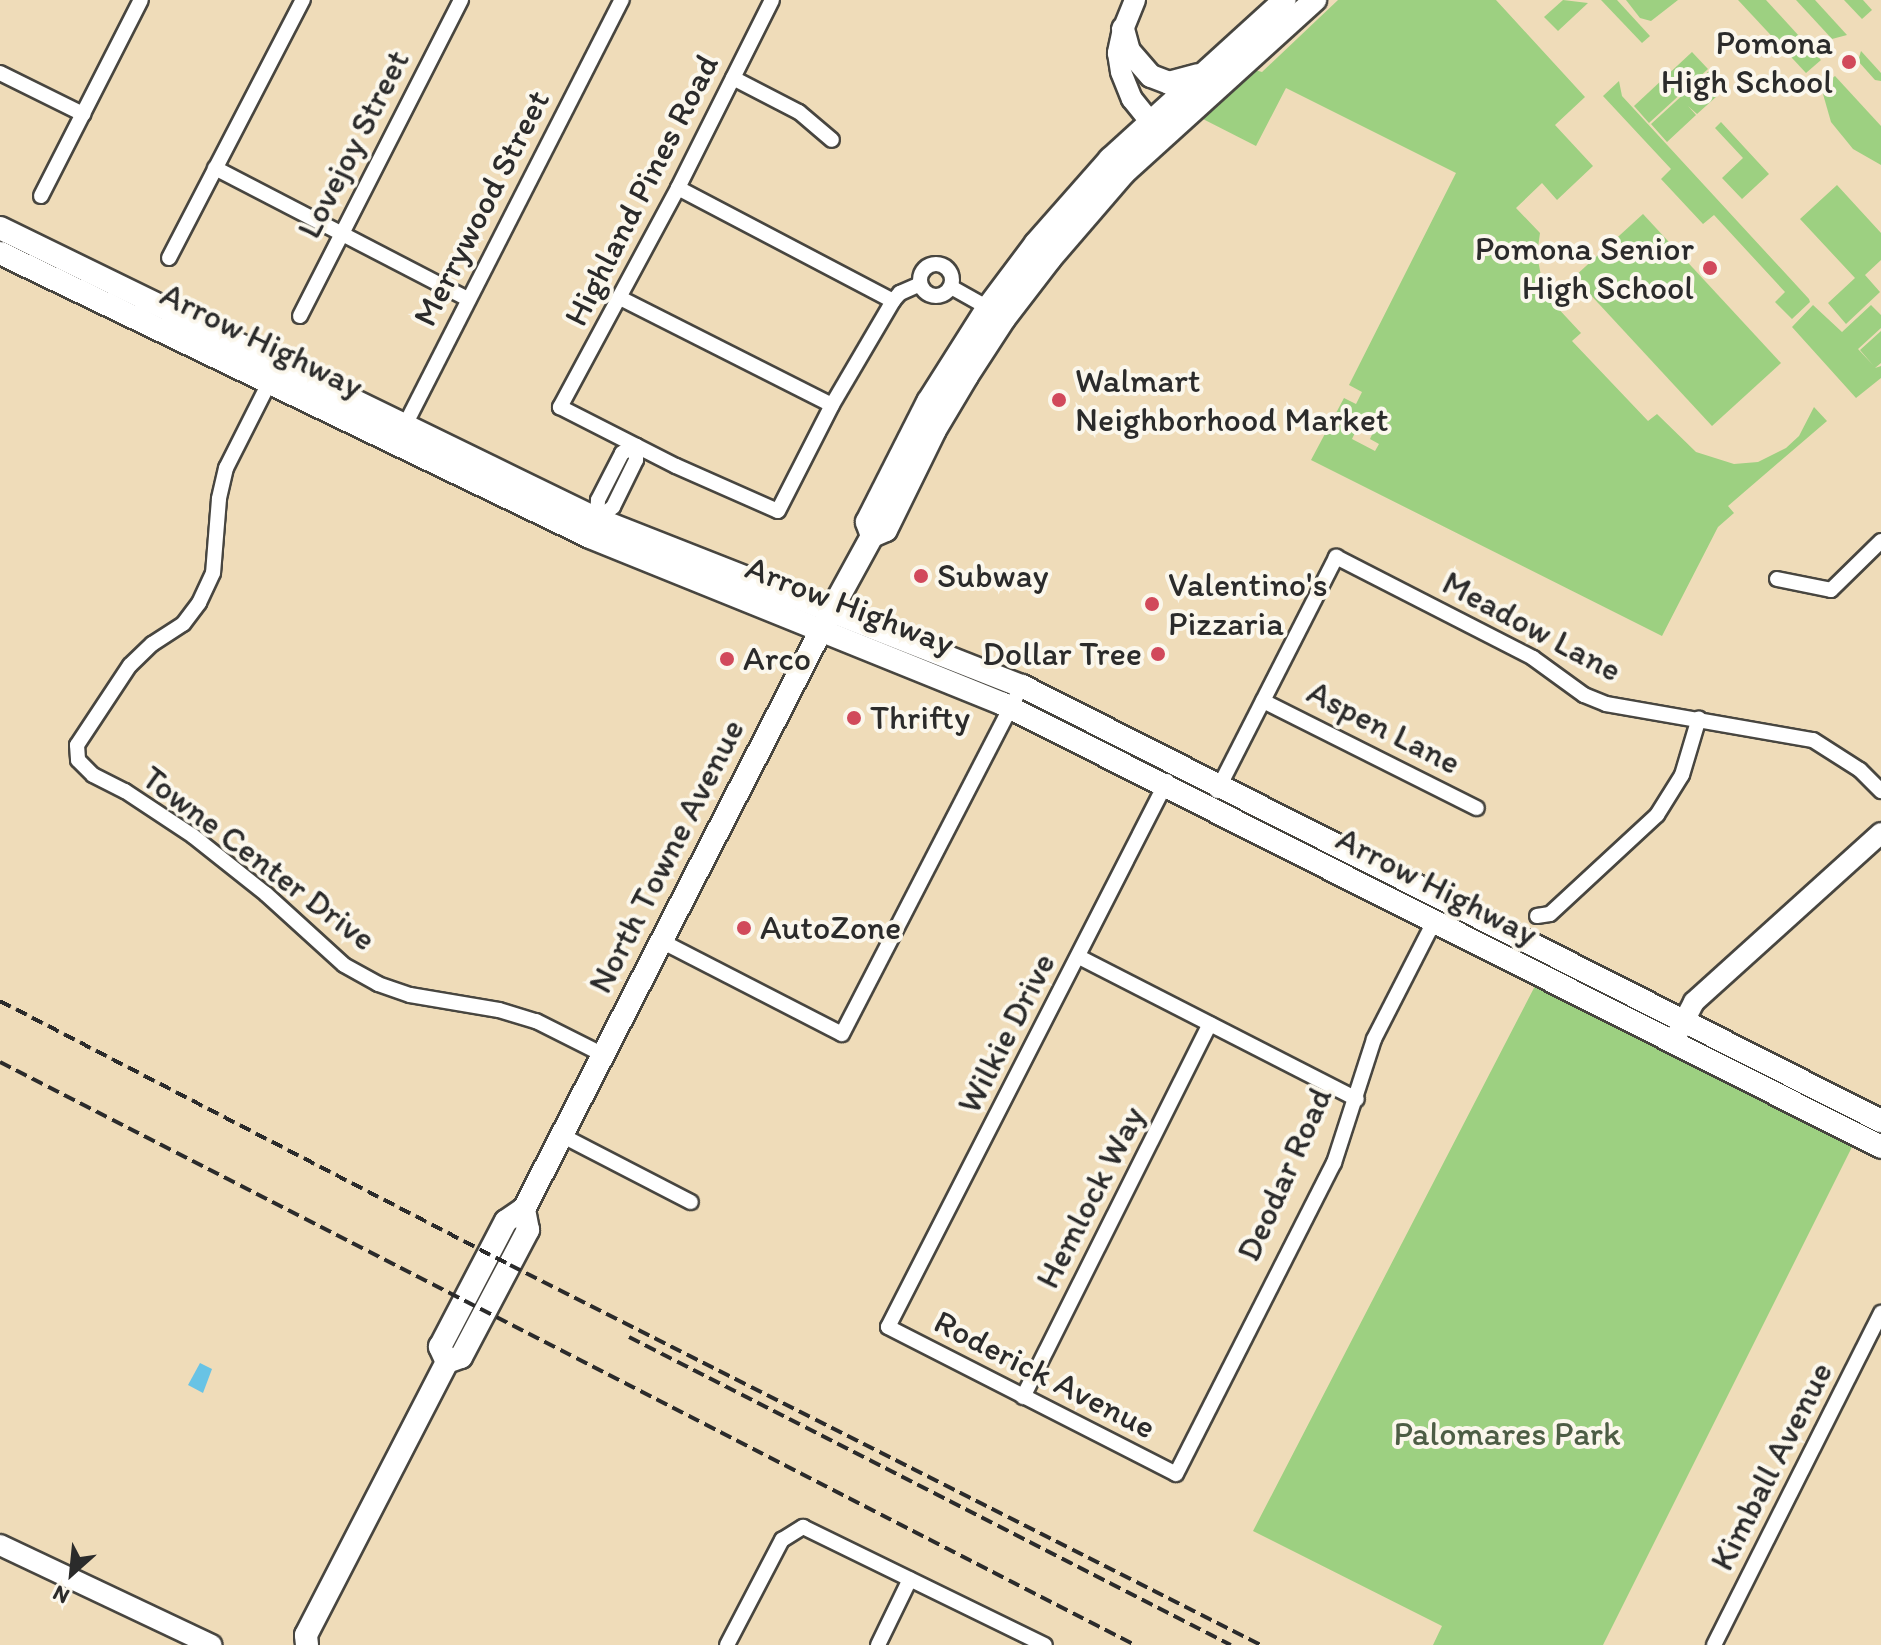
<!DOCTYPE html>
<style>
body{margin:0}
#map{position:relative;width:1881px;height:1645px;overflow:hidden;background:#efdcb9;font-family:Itim,sans-serif}
div>[style]{position:absolute}
[style*='--x']{left:calc(var(--x)*1px);top:calc(var(--y)*1px);width:calc(var(--w)*1px);rotate:calc(var(--a)*1deg)}
.green>*{inset:0;background:#9dd081}
.water>*{inset:0;background:#68c3e5}
.roads{filter:drop-shadow(2px 0 #484640) drop-shadow(-2px 0 #484640) drop-shadow(0 2px #484640) drop-shadow(0 -2px #484640)}
.street>*{height:14px;margin:-7px;padding:0 7px;transform-origin:7px;border-radius:7px;background:#fff}
.street>.ring{margin:-7px;padding:0;box-sizing:content-box;background:none;border:14px solid #fff;border-radius:50%}
.secondary>*{height:20px;margin:-10px;padding:0 10px;transform-origin:10px;border-radius:10px;background:#fff}
.primary>*{height:22px;margin:-11px;padding:0 11px;transform-origin:11px;border-radius:11px;background:#fff}
.rail>*{height:4px;margin-top:-2px;transform-origin:0;background:repeating-linear-gradient(90deg,#2b2b2b 0 12px,transparent 0 18px)}
.dots>*{width:22px;height:22px;translate:-50% -50%;box-sizing:border-box;border:4px solid #fbf7ec;border-radius:50%}
span{translate:-50% -50%;white-space:nowrap;text-align:center;line-height:1.15;-webkit-text-stroke:8px #fbf7ec;paint-order:stroke}
.poi-label{font-size:34px;color:#2b2b2b}
.right{translate:-100% -50%;text-align:right}
.left{translate:0 -50%;text-align:left}
.street-label{font-size:34px;color:#2b2b2b}
.park-label{font-size:34px;color:#4d5d45}
.north{position:absolute;left:32px;top:1533px;width:80px;height:80px;-webkit-text-stroke:6px #fbf7ec;paint-order:stroke;rotate:207deg;font-size:22px;font-weight:700;line-height:32px;text-align:center;color:#2b2b2b}
.north::after{content:'';display:block;margin:auto;width:28px;height:36px;background:#2b2b2b;clip-path:polygon(50% 0,100% 100%,50% 72%,0 100%)}
</style>
<div id="map">
<div class="green">
<div style="clip-path:polygon(evenodd,1338px 0,1496px 0,1585px 97px,1555px 125px,1593px 166px,1557px 200px,1542px 183px,1516px 208px,1540px 233px,1537px 255px,1542px 281px,1554px 304px,1581px 333px,1572px 341px,1648px 421px,1657px 414px,1696px 452px,1734px 464px,1758px 462px,1786px 448px,1799px 436px,1814px 407px,1827px 421px,1728px 506px,1734px 513px,1718px 527px,1662px 636px,1311px 460px,1344px 398px,1356px 404px,1362px 392px,1349px 385px,1456px 173px,1286px 88px,1256px 146px,1199px 117px,1255px 70px,1262px 72px,1338px 0,1361px 420px,1376px 426px,1370px 439px,1379px 444px,1375px 451px,1352px 439px,1361px 420px)"></div>
<div style="clip-path:polygon(1563px 0,1588px 3px,1558px 31px,1544px 17px)"></div>
<div style="clip-path:polygon(1601px 0,1617px 0,1650px 36px,1642px 43px)"></div>
<div style="clip-path:polygon(1626px 0,1678px 0,1651px 21px,1640px 18px)"></div>
<div style="clip-path:polygon(1738px 0,1766px 0,1821px 60px,1806px 73px)"></div>
<div style="clip-path:polygon(1796px 0,1815px 0,1847px 35px,1832px 39px)"></div>
<div style="clip-path:polygon(1844px 0,1863px 0,1872px 10px,1862px 19px)"></div>
<div style="clip-path:polygon(1861px 51px,1881px 73px,1881px 81px,1875px 80px,1858px 61px)"></div>
<div style="clip-path:polygon(1692px 52px,1708px 69px,1649px 123px,1634px 106px)"></div>
<div style="clip-path:polygon(1710px 70px,1726px 88px,1697px 114px,1688px 106px,1696px 115px,1667px 142px,1651px 124px)"></div>
<div style="clip-path:polygon(1835px 76px,1881px 126px,1881px 165px,1853px 149px,1831px 122px,1821px 87px)"></div>
<div style="clip-path:polygon(1619px 81px,1622px 96px,1809px 299px,1810px 302px,1792px 319px,1775px 302px,1785px 292px,1714px 215px,1703px 224px,1661px 179px,1671px 169px,1603px 96px)"></div>
<div style="clip-path:polygon(1721px 122px,1769px 174px,1742px 199px,1722px 178px,1743px 158px,1715px 128px)"></div>
<div style="clip-path:polygon(1837px 185px,1881px 233px,1881px 260px,1865px 275px,1880px 292px,1846px 324px,1828px 303px,1855px 278px,1800px 219px)"></div>
<div style="clip-path:polygon(1643px 214px,1781px 363px,1712px 426px,1574px 277px)"></div>
<div style="clip-path:polygon(1813px 305px,1842px 332px,1871px 305px,1881px 315px,1881px 328px,1858px 349px,1873px 365px,1860px 350px,1881px 331px,1881px 363px,1875px 368px,1881px 366px,1881px 378px,1856px 398px,1792px 327px)"></div>
<div style="clip-path:polygon(1535px 986px,1853px 1145px,1603px 1645px,1433px 1645px,1442px 1626px,1253px 1531px)"></div>
</div>
<div class="water">
<div style="clip-path:polygon(200px 1363px,212px 1369px,203px 1393px,188px 1385px)"></div>
</div>
<div class="roads">
<div class="street">
<div style="--x:772;--y:0;--w:210;--a:116.6"></div>
<div style="--x:678;--y:188;--w:249;--a:118.3"></div>
<div style="--x:560;--y:407;--w:130;--a:27"></div>
<div style="--x:676;--y:466;--w:111;--a:23.8"></div>
<div style="--x:778;--y:511;--w:119;--a:-63"></div>
<div style="--x:832;--y:405;--w:121;--a:-59.6"></div>
<div style="--x:0;--y:73;--w:93;--a:26.3"></div>
<div style="--x:733;--y:78;--w:74;--a:27.3"></div>
<div style="--x:799;--y:112;--w:43;--a:40.3"></div>
<div style="--x:215;--y:168;--w:285;--a:27.4"></div>
<div style="--x:678;--y:188;--w:243;--a:27.7"></div>
<div style="--x:893;--y:301;--w:11;--a:-49"></div>
<div style="--x:900;--y:293;--w:22;--a:-24"></div>
<div style="--x:41;--y:196;--w:220;--a:-63"></div>
<div style="--x:169;--y:258;--w:291;--a:-62.6"></div>
<div class="ring" style="left:920px;top:264px;width:18px;height:18px"></div>
<div style="--x:951;--y:287;--w:47;--a:29.3"></div>
<div style="--x:620;--y:298;--w:237;--a:26.8"></div>
<div style="--x:300;--y:316;--w:355;--a:-63"></div>
<div style="--x:270;--y:381;--w:97;--a:116.8"></div>
<div style="--x:226;--y:468;--w:32;--a:103"></div>
<div style="--x:219;--y:499;--w:74;--a:94.6"></div>
<div style="--x:213;--y:573;--w:33;--a:115"></div>
<div style="--x:199;--y:603;--w:26;--a:127"></div>
<div style="--x:183;--y:624;--w:37;--a:147"></div>
<div style="--x:152;--y:644;--w:30;--a:136"></div>
<div style="--x:130;--y:665;--w:96;--a:123.5"></div>
<div style="--x:77;--y:745;--w:15;--a:86"></div>
<div style="--x:78;--y:760;--w:21;--a:45"></div>
<div style="--x:93;--y:775;--w:36;--a:27"></div>
<div style="--x:125;--y:791;--w:82;--a:33.5"></div>
<div style="--x:193;--y:836;--w:93;--a:38.5"></div>
<div style="--x:266;--y:894;--w:105;--a:42.3"></div>
<div style="--x:344;--y:965;--w:39;--a:29"></div>
<div style="--x:378;--y:984;--w:34;--a:19"></div>
<div style="--x:410;--y:995;--w:90;--a:9.6"></div>
<div style="--x:499;--y:1010;--w:39;--a:17"></div>
<div style="--x:536;--y:1021;--w:74;--a:26.6"></div>
<div style="--x:402;--y:431;--w:484;--a:-63"></div>
<div style="--x:636;--y:446;--w:14;--a:90"></div>
<div style="--x:636;--y:460;--w:52;--a:116.1"></div>
<div style="--x:613;--y:507;--w:20;--a:143"></div>
<div style="--x:597;--y:519;--w:19;--a:-87"></div>
<div style="--x:598;--y:500;--w:53;--a:-62.9"></div>
<div style="--x:622;--y:453;--w:16;--a:-27"></div>
<div style="--x:1777;--y:579;--w:55;--a:11.5"></div>
<div style="--x:1831;--y:590;--w:70;--a:-44.4"></div>
<div style="--x:1263;--y:701;--w:239;--a:26.6"></div>
<div style="--x:1167;--y:781;--w:613;--a:117.07"></div>
<div style="--x:888;--y:1327;--w:323;--a:27"></div>
<div style="--x:1176;--y:1474;--w:349;--a:-63.1"></div>
<div style="--x:1334;--y:1163;--w:130;--a:-72.1"></div>
<div style="--x:1374;--y:1039;--w:131;--a:-62.9"></div>
<div style="--x:1217;--y:791;--w:263;--a:-63"></div>
<div style="--x:1336;--y:557;--w:221;--a:27.1"></div>
<div style="--x:1533;--y:658;--w:63;--a:36"></div>
<div style="--x:1584;--y:695;--w:24;--a:22"></div>
<div style="--x:1606;--y:704;--w:210;--a:9.9"></div>
<div style="--x:1813;--y:740;--w:56;--a:32.6"></div>
<div style="--x:1860;--y:770;--w:30;--a:45"></div>
<div style="--x:1537;--y:916;--w:13;--a:-9"></div>
<div style="--x:1550;--y:914;--w:146;--a:-42.8"></div>
<div style="--x:1657;--y:815;--w:47;--a:-58"></div>
<div style="--x:1682;--y:775;--w:59;--a:-73.4"></div>
<div style="--x:661;--y:941;--w:203;--a:27.2"></div>
<div style="--x:842;--y:1034;--w:392;--a:-62.7"></div>
<div style="--x:1079;--y:957;--w:312;--a:27.1"></div>
<div style="--x:561;--y:1135;--w:146;--a:27.3"></div>
<div style="--x:1023;--y:1397;--w:417;--a:-63.4"></div>
<div style="--x:727;--y:1645;--w:119;--a:-62.4"></div>
<div style="--x:782;--y:1540;--w:25;--a:-32"></div>
<div style="--x:803;--y:1527;--w:269;--a:26"></div>
<div style="--x:878;--y:1645;--w:73;--a:-64.1"></div>
<div style="--x:1714;--y:1645;--w:372;--a:-63.3"></div>
</div>
<div class="secondary">
<div style="--x:1135;--y:0;--w:31;--a:112"></div>
<div style="--x:1123;--y:29;--w:25;--a:102"></div>
<div style="--x:1118;--y:53;--w:19;--a:81"></div>
<div style="--x:1121;--y:72;--w:29;--a:68"></div>
<div style="--x:1132;--y:99;--w:45;--a:51.3"></div>
<div style="--x:1673;--y:1042;--w:45;--a:-62.3"></div>
<div style="--x:1694;--y:1002;--w:252;--a:-42.1"></div>
<div style="--x:0;--y:1545;--w:234;--a:25.3"></div>
</div>
<div class="primary">
<div style="--x:1123;--y:29;--w:23;--a:75"></div>
<div style="--x:1129;--y:51;--w:33;--a:49"></div>
<div style="--x:1151;--y:76;--w:19;--a:21"></div>
<div style="--x:1169;--y:83;--w:30;--a:-15"></div>
<div style="--x:0;--y:228;--w:664;--a:25.99"></div>
<div style="--x:597;--y:519;--w:457;--a:21.5"></div>
<div style="--x:1022;--y:686;--w:963;--a:26.86"></div>
<div style="--x:0;--y:253;--w:655;--a:25.7"></div>
<div style="--x:590;--y:537;--w:445;--a:22"></div>
<div style="--x:1003;--y:704;--w:983;--a:26.77"></div>
<div style="--x:872;--y:536;--w:15;--a:-110"></div>
<div style="--x:867;--y:522;--w:135;--a:-63.1"></div>
<div style="--x:928;--y:402;--w:112;--a:-57.7"></div>
<div style="--x:988;--y:307;--w:80;--a:-53.1"></div>
<div style="--x:1036;--y:243;--w:112;--a:-48.6"></div>
<div style="--x:1110;--y:159;--w:236;--a:-42.3"></div>
<div style="--x:447;--y:1362;--w:17;--a:-115"></div>
<div style="--x:440;--y:1347;--w:142;--a:-62.4"></div>
<div style="--x:506;--y:1221;--w:22;--a:-34"></div>
<div style="--x:524;--y:1209;--w:672;--a:-62.83"></div>
<div style="--x:831;--y:611;--w:85;--a:-61.3"></div>
<div style="--x:872;--y:536;--w:15;--a:-23"></div>
<div style="--x:886;--y:530;--w:111;--a:-63.9"></div>
<div style="--x:935;--y:430;--w:63;--a:-59.3"></div>
<div style="--x:967;--y:376;--w:68;--a:-57"></div>
<div style="--x:1004;--y:319;--w:76;--a:-52.5"></div>
<div style="--x:1050;--y:259;--w:113;--a:-49.3"></div>
<div style="--x:1124;--y:173;--w:258;--a:-42.2"></div>
<div style="--x:307;--y:1645;--w:10;--a:-96"></div>
<div style="--x:306;--y:1635;--w:307;--a:-62.7"></div>
<div style="--x:447;--y:1362;--w:15;--a:-20"></div>
<div style="--x:461;--y:1357;--w:144;--a:-62.2"></div>
<div style="--x:528;--y:1230;--w:21;--a:-101"></div>
</div>
</div>
<div class="rail">
<div style="--x:0;--y:1001;--w:574;--a:27.37"></div>
<div style="--x:510;--y:1265;--w:842;--a:26.84"></div>
<div style="--x:0;--y:1062;--w:1276;--a:27.19"></div>
<div style="--x:629;--y:1337;--w:676;--a:27.1"></div>
</div>
<div class="dots">
<div style="left:1849px;top:62px;background:#d1495b"></div>
<div style="left:1710px;top:268px;background:#d1495b"></div>
<div style="left:1059px;top:400px;background:#d1495b"></div>
<div style="left:921px;top:576px;background:#d1495b"></div>
<div style="left:1152px;top:604px;background:#d1495b"></div>
<div style="left:1158px;top:654px;background:#d1495b"></div>
<div style="left:727px;top:659px;background:#d1495b"></div>
<div style="left:854px;top:718px;background:#d1495b"></div>
<div style="left:744px;top:928px;background:#d1495b"></div>
</div>
<div class="poi-label">
<span class="right" style="left:1833px;top:62px">Pomona<br>High School</span>
<span class="right" style="left:1694px;top:268px">Pomona Senior<br>High School</span>
<span class="left" style="left:1075px;top:400px">Walmart<br>Neighborhood Market</span>
<span class="left" style="left:937px;top:576px">Subway</span>
<span class="left" style="left:1168px;top:604px">Valentino's<br>Pizzaria</span>
<span class="right" style="left:1142px;top:654px">Dollar Tree</span>
<span class="left" style="left:743px;top:659px">Arco</span>
<span class="left" style="left:870px;top:718px">Thrifty</span>
<span class="left" style="left:760px;top:928px">AutoZone</span>
</div>
<div class="street-label">
<span style="left:353px;top:144px;rotate:-63deg">Lovejoy Street</span>
<span style="left:641px;top:190px;rotate:-63deg">Highland Pines Road</span>
<span style="left:481px;top:208px;rotate:-63deg">Merrywood Street</span>
<span style="left:262px;top:340px;rotate:26deg">Arrow Highway</span>
<span style="left:850px;top:605px;rotate:21deg">Arrow Highway</span>
<span style="left:1532px;top:626px;rotate:28deg">Meadow Lane</span>
<span style="left:1384px;top:727px;rotate:27deg">Aspen Lane</span>
<span style="left:666px;top:856px;rotate:-63deg">North Towne Avenue</span>
<span style="left:259px;top:858px;rotate:37deg">Towne Center Drive</span>
<span style="left:1437px;top:886px;rotate:27deg">Arrow Highway</span>
<span style="left:1006px;top:1033px;rotate:-63deg">Wilkie Drive</span>
<span style="left:1284px;top:1174px;rotate:-66deg">Deodar Road</span>
<span style="left:1090px;top:1197px;rotate:-63deg">Hemlock Way</span>
<span style="left:1045px;top:1374px;rotate:27deg">Roderick Avenue</span>
<span style="left:1771px;top:1466px;rotate:-63deg">Kimball Avenue</span>
</div>
<div class="park-label">
<span style="left:1507px;top:1434px">Palomares Park</span>
</div>
<div class="north">N</div>
</div>
